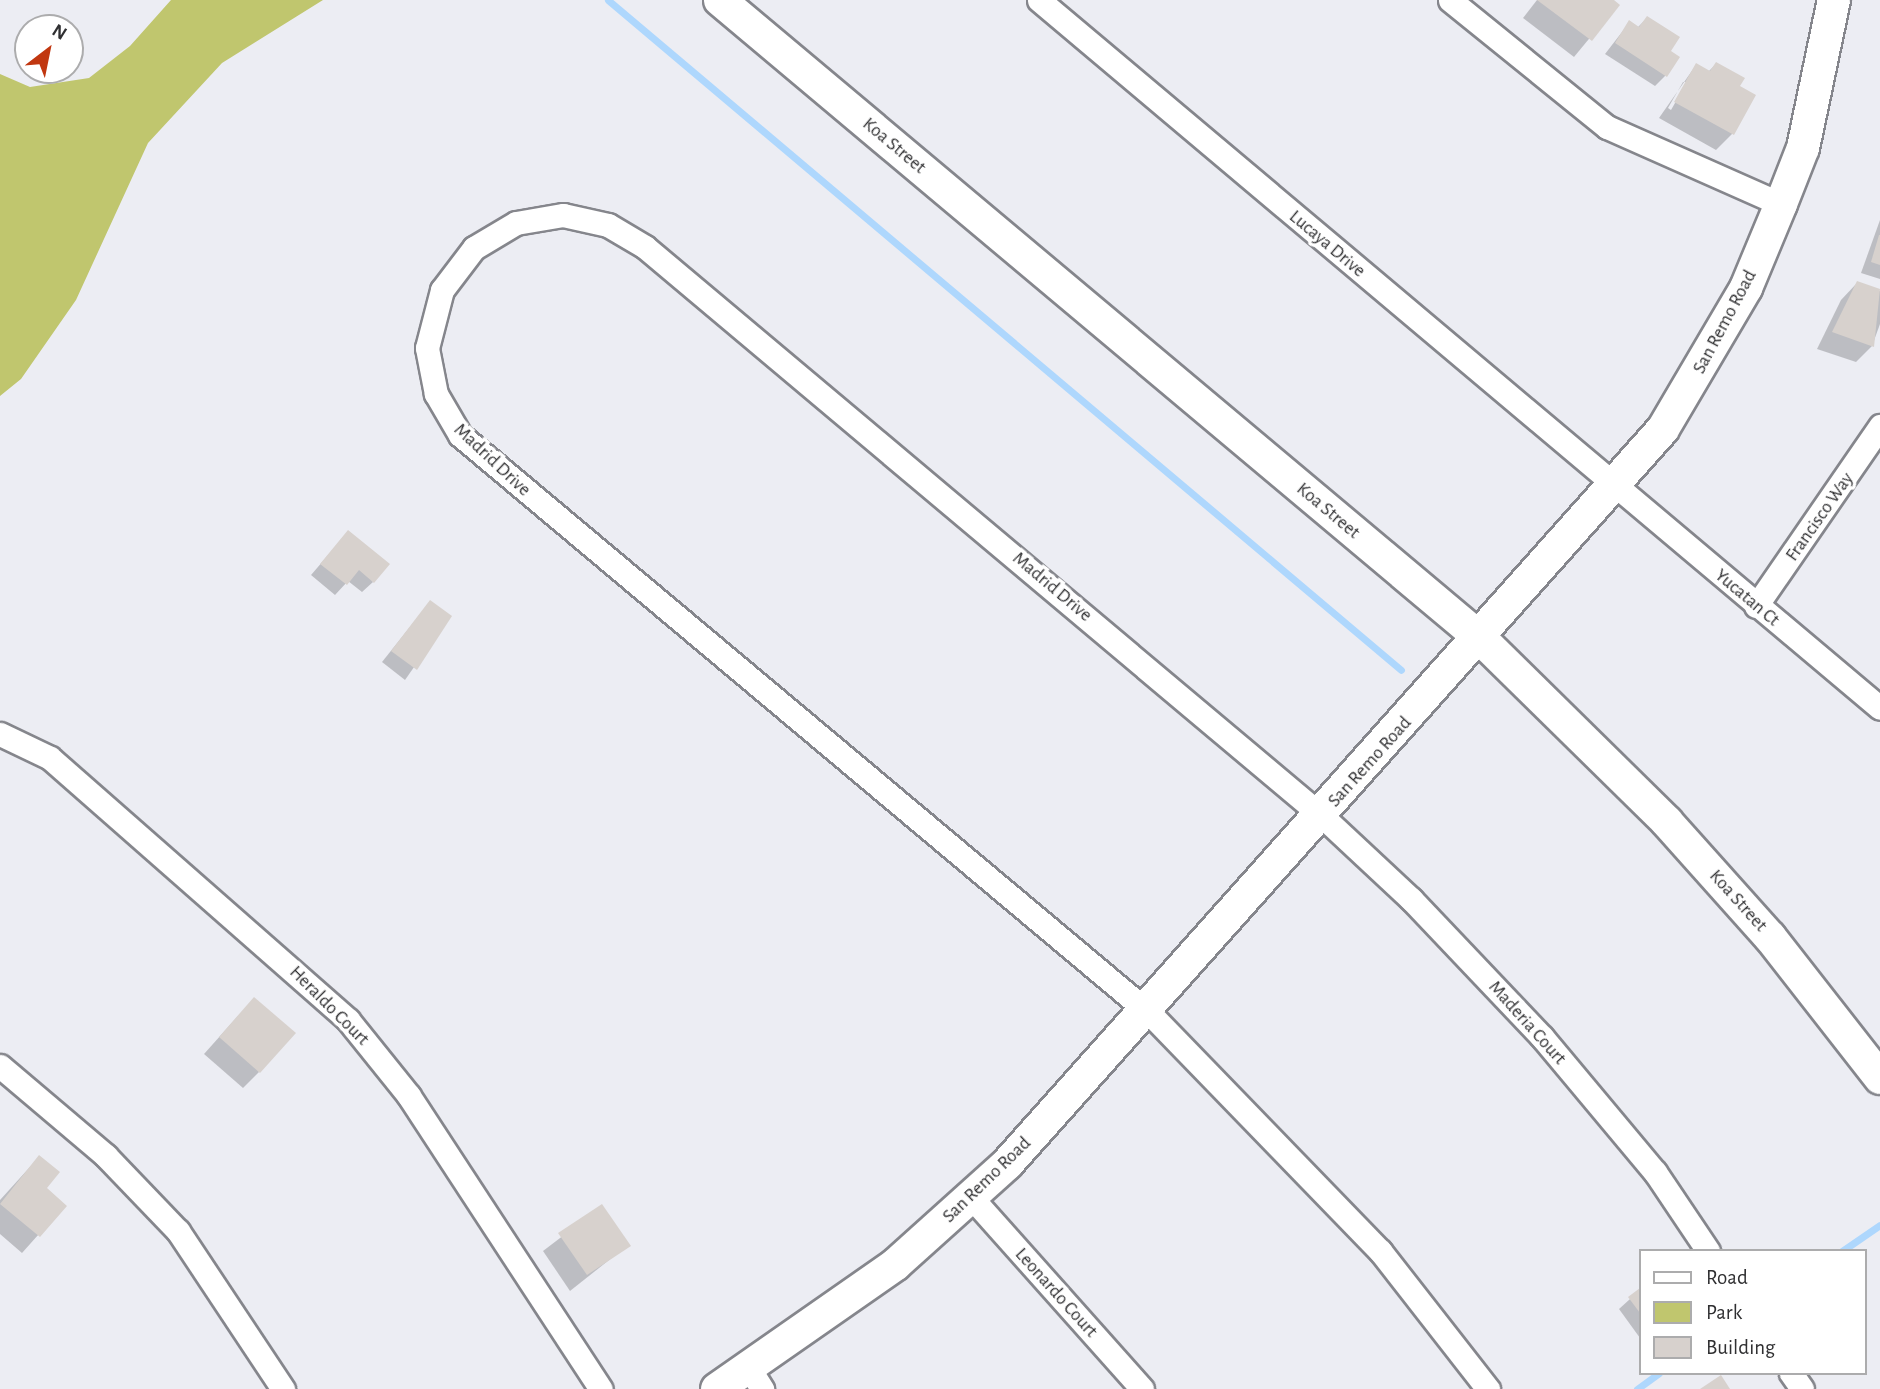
<!DOCTYPE html>
<style>
body{margin:0}
#map{position:relative;width:1880px;height:1389px;overflow:hidden;background:#ecedf3;font-family:"Alegreya Sans",sans-serif}
div>[style]{position:absolute}
[style*='--x']{left:calc(var(--x)*1px);top:calc(var(--y)*1px);width:calc(var(--w)*1px);rotate:calc(var(--a)*1deg)}
.green>*{inset:0;background:#c0c66e}
.shadow>*{inset:0;background:#0003}
.stream>*{height:7px;margin:-3.5px;padding:0 3.5px;transform-origin:3.5px;border-radius:3.5px;background:#aed7fd}
.building>*{inset:0;background:#d7d1cd}
.roads{filter:drop-shadow(2px 0 #85868c) drop-shadow(-2px 0 #85868c) drop-shadow(0 2px #85868c) drop-shadow(0 -2px #85868c)}
.street>*{height:23px;margin:-11.5px;padding:0 11.5px;transform-origin:11.5px;border-radius:11.5px;background:#fff}
.secondary>*{height:32px;margin:-16px;padding:0 16px;transform-origin:16px;border-radius:16px;background:#fff}
span{translate:-50% -50%;white-space:nowrap;text-align:center;line-height:1.15;-webkit-text-stroke:7px #fff;paint-order:stroke}
.street-label{font-size:19px;color:#303032}
.legend{position:absolute;left:1639px;top:1249px;width:228px;height:126px;box-sizing:border-box;background:#fff;border:2px solid #acacad;margin:0;padding:9px 12px;list-style:none;font-size:21px;color:#303032}
.legend li{display:flex;align-items:center;gap:14px;height:35px}
.legend b{width:35px;border:2px solid #acacad}
.north{position:absolute;left:14px;top:14px;width:70px;height:70px;box-sizing:border-box;background:#fff;border:2px solid #acacad;border-radius:50%;rotate:32deg;font-size:19px;font-weight:700;line-height:28px;text-align:center;color:#303032}
.north::after{content:'';display:block;margin:auto;width:24px;height:32px;background:#c13710;clip-path:polygon(50% 0,100% 100%,50% 72%,0 100%)}
</style>
<div id="map">
<div class="green">
<div style="clip-path:polygon(171px 0,323px 0,222px 63px,148px 143px,76px 300px,21px 379px,0 396px,0 74px,30px 87px,89px 78px,130px 46px)"></div>
</div>
<div class="shadow">
<div style="clip-path:polygon(1537px 0,1611px 0,1617px 5px,1574px 57px,1523px 18px)"></div>
<div style="clip-path:polygon(1647px 18px,1669px 52px,1665px 76px,1655px 86px,1605px 54px,1629px 23px,1637px 28px)"></div>
<div style="clip-path:polygon(evenodd,1716px 64px,1737px 87px,1732px 134px,1716px 150px,1659px 118px,1696px 65px,1708px 72px,1716px 64px,1683px 82px,1687px 82px,1671px 110px,1668px 108px,1683px 82px)"></div>
<div style="clip-path:polygon(1880px 220px,1880px 279px,1861px 273px)"></div>
<div style="clip-path:polygon(1857px 283px,1880px 291px,1880px 324px,1872px 346px,1856px 362px,1817px 349px,1841px 300px)"></div>
<div style="clip-path:polygon(348px 532px,373px 582px,362px 592px,348px 581px,335px 595px,311px 575px)"></div>
<div style="clip-path:polygon(430px 602px,449px 617px,405px 680px,382px 662px)"></div>
<div style="clip-path:polygon(238px 1016px,259px 1072px,243px 1088px,204px 1054px)"></div>
<div style="clip-path:polygon(39px 1157px,44px 1188px,64px 1206px,22px 1253px,0 1234px,0 1200px)"></div>
<div style="clip-path:polygon(602px 1206px,628px 1245px,570px 1291px,543px 1251px)"></div>
<div style="clip-path:polygon(1640px 1290px,1640px 1338px,1619px 1309px)"></div>
</div>
<div class="stream">
<div style="--x:608;--y:0;--w:1038;--a:40.19"></div>
<div style="--x:1842;--y:1251;--w:46;--a:-34.4"></div>
<div style="--x:1637;--y:1389;--w:27;--a:-36"></div>
</div>
<div class="building">
<div style="clip-path:polygon(1537px 0,1614px 0,1620px 5px,1592px 41px)"></div>
<div style="clip-path:polygon(1647px 16px,1680px 37px,1671px 51px,1680px 57px,1667px 77px,1615px 43px,1629px 20px,1639px 27px)"></div>
<div style="clip-path:polygon(1716px 62px,1745px 78px,1740px 86px,1756px 95px,1734px 135px,1674px 102px,1696px 63px,1710px 71px)"></div>
<div style="clip-path:polygon(1879px 235px,1880px 235px,1880px 265px,1871px 262px)"></div>
<div style="clip-path:polygon(1857px 281px,1880px 289px,1874px 347px,1832px 332px)"></div>
<div style="clip-path:polygon(348px 530px,390px 564px,374px 583px,359px 570px,347px 585px,320px 564px)"></div>
<div style="clip-path:polygon(430px 600px,452px 616px,417px 670px,391px 651px)"></div>
<div style="clip-path:polygon(254px 997px,296px 1033px,260px 1073px,219px 1037px)"></div>
<div style="clip-path:polygon(39px 1155px,60px 1172px,47px 1188px,67px 1206px,40px 1237px,0 1204px)"></div>
<div style="clip-path:polygon(602px 1204px,631px 1246px,587px 1275px,558px 1233px)"></div>
<div style="clip-path:polygon(1640px 1288px,1640px 1313px,1628px 1297px)"></div>
<div style="clip-path:polygon(1721px 1375px,1730px 1389px,1700px 1389px)"></div>
</div>
<div class="roads">
<div class="street">
<div style="--x:1039;--y:0;--w:1099;--a:40.09"></div>
<div style="--x:1450;--y:0;--w:202;--a:39"></div>
<div style="--x:1607;--y:127;--w:190;--a:23.9"></div>
<div style="--x:1756;--y:606;--w:219;--a:-55.4"></div>
<div style="--x:0;--y:734;--w:55;--a:25.6"></div>
<div style="--x:50;--y:758;--w:397;--a:41.3"></div>
<div style="--x:348;--y:1020;--w:97;--a:51.2"></div>
<div style="--x:409;--y:1096;--w:350;--a:56.8"></div>
<div style="--x:0;--y:1066;--w:139;--a:40.3"></div>
<div style="--x:106;--y:1156;--w:104;--a:46.2"></div>
<div style="--x:178;--y:1231;--w:190;--a:56.4"></div>
<div style="--x:971;--y:1197;--w:257;--a:48.3"></div>
<div style="--x:749;--y:1368;--w:25;--a:58"></div>
<div style="--x:1791;--y:1373;--w:19;--a:55"></div>
<div style="--x:1488;--y:1389;--w:175;--a:-128"></div>
<div style="--x:1380;--y:1251;--w:333;--a:-134.1"></div>
<div style="--x:1148;--y:1012;--w:898;--a:-140.01"></div>
<div style="--x:460;--y:435;--w:48;--a:-120.3"></div>
<div style="--x:436;--y:394;--w:47;--a:-101.1"></div>
<div style="--x:427;--y:348;--w:60;--a:-75.5"></div>
<div style="--x:442;--y:290;--w:53;--a:-52.7"></div>
<div style="--x:474;--y:248;--w:49;--a:-30.8"></div>
<div style="--x:516;--y:223;--w:48;--a:-9.7"></div>
<div style="--x:563;--y:215;--w:46;--a:12.5"></div>
<div style="--x:608;--y:225;--w:43;--a:30.7"></div>
<div style="--x:645;--y:247;--w:884;--a:40.05"></div>
<div style="--x:1322;--y:816;--w:122;--a:43"></div>
<div style="--x:1411;--y:899;--w:190;--a:46.5"></div>
<div style="--x:1542;--y:1037;--w:176;--a:50.1"></div>
<div style="--x:1655;--y:1172;--w:95;--a:56.1"></div>
</div>
<div class="secondary">
<div style="--x:720;--y:0;--w:992;--a:40.01"></div>
<div style="--x:1480;--y:638;--w:262;--a:44.5"></div>
<div style="--x:1667;--y:822;--w:154;--a:48.2"></div>
<div style="--x:1770;--y:937;--w:179;--a:52"></div>
<div style="--x:717;--y:1389;--w:218;--a:-34.9"></div>
<div style="--x:896;--y:1264;--w:149;--a:-42"></div>
<div style="--x:1007;--y:1164;--w:985;--a:-48.25"></div>
<div style="--x:1663;--y:429;--w:164;--a:-59.5"></div>
<div style="--x:1746;--y:288;--w:91;--a:-67.4"></div>
<div style="--x:1781;--y:204;--w:60;--a:-68.6"></div>
<div style="--x:1803;--y:148;--w:151;--a:-78.2"></div>
</div>
</div>
<div class="street-label">
<span style="left:894px;top:146px;rotate:40deg">Koa Street</span>
<span style="left:1327px;top:244px;rotate:40deg">Lucaya Drive</span>
<span style="left:1725px;top:322px;rotate:-62deg">San Remo Road</span>
<span style="left:492px;top:460px;rotate:43deg">Madrid Drive</span>
<span style="left:1328px;top:511px;rotate:40deg">Koa Street</span>
<span style="left:1820px;top:517px;rotate:-55deg">Francisco Way</span>
<span style="left:1052px;top:587px;rotate:40deg">Madrid Drive</span>
<span style="left:1747px;top:598px;rotate:40deg">Yucatan Ct</span>
<span style="left:1370px;top:762px;rotate:-48deg">San Remo Road</span>
<span style="left:1738px;top:901px;rotate:48deg">Koa Street</span>
<span style="left:329px;top:1006px;rotate:45deg">Heraldo Court</span>
<span style="left:1527px;top:1023px;rotate:48deg">Maderia Court</span>
<span style="left:987px;top:1180px;rotate:-44deg">San Remo Road</span>
<span style="left:1056px;top:1293px;rotate:48deg">Leonardo Court</span>
</div>
<ul class="legend">
<li><b style="height:9px;background:#fff"></b>Road</li>
<li><b style="height:19px;background:#c0c66e"></b>Park</li>
<li><b style="height:19px;background:#d7d1cd"></b>Building</li>
</ul>
<div class="north">N</div>
</div>
